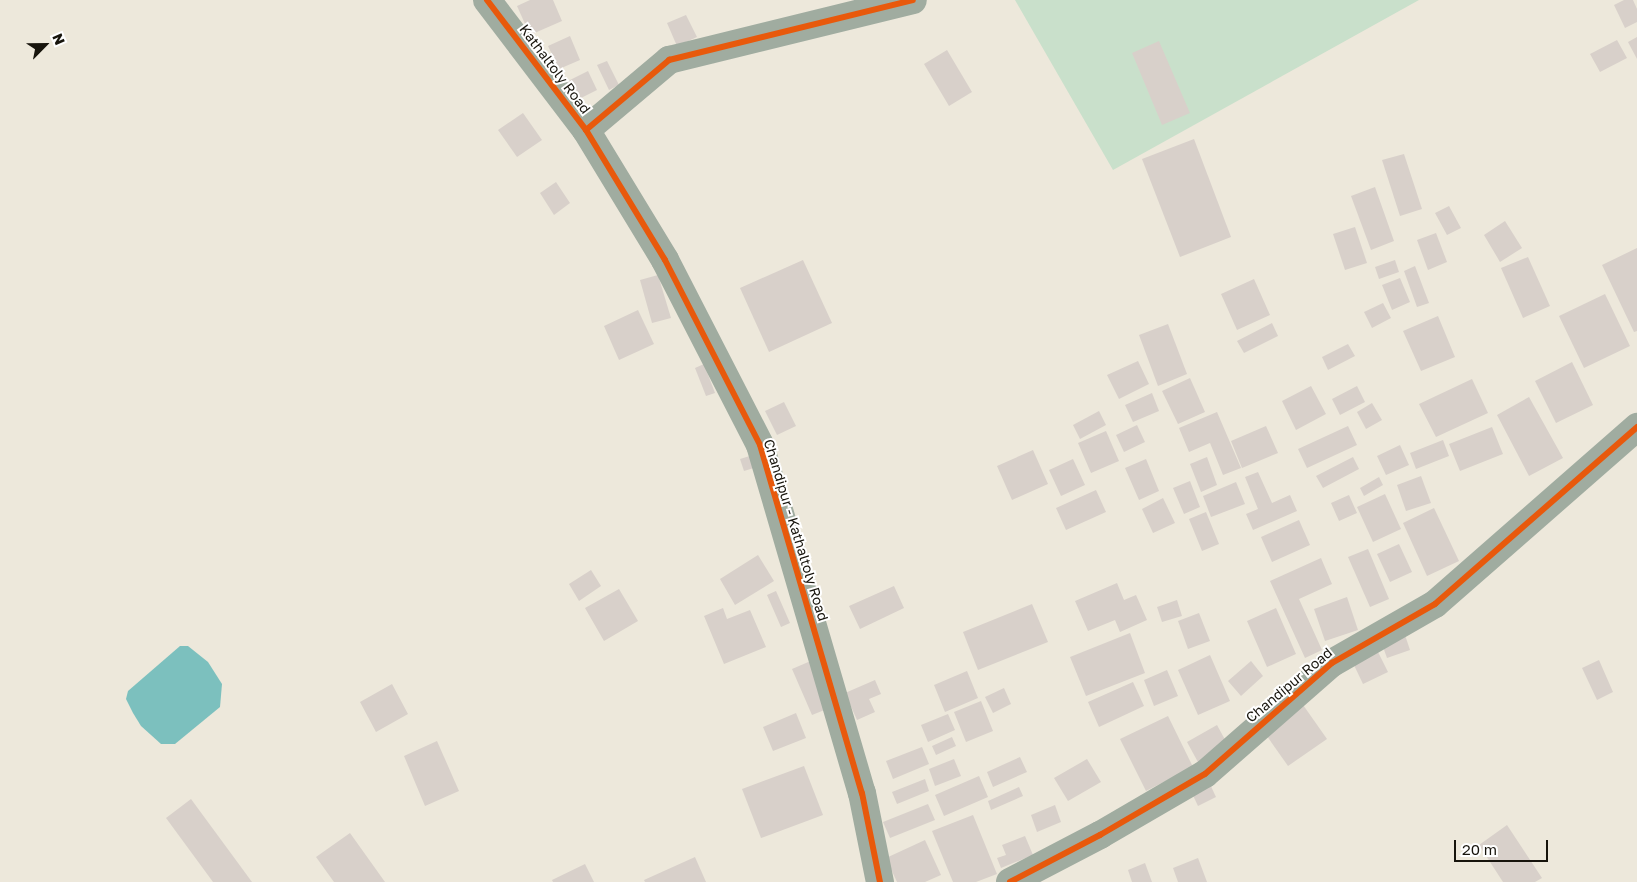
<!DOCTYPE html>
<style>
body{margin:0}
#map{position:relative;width:1637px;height:882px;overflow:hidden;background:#ede8db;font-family:"Golos Text",sans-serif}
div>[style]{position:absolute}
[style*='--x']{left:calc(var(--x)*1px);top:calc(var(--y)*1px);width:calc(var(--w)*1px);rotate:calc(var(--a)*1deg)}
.green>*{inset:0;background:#c9e0cb}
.water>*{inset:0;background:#7cc0be}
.building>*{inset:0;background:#d8d0ca}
.minor>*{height:28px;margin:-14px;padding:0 14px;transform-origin:14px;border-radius:14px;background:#a0aca0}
.cycleway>*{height:6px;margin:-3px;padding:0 3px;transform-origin:3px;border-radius:3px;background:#e8590c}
span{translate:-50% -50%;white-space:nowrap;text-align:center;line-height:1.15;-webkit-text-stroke:4px #fff;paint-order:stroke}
.street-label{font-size:14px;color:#17140c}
.north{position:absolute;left:20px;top:20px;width:50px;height:50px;-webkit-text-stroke:4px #fff;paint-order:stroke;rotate:67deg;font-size:14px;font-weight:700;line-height:20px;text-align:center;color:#17140c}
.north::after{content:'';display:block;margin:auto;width:18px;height:22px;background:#17140c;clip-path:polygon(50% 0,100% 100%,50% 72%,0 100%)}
.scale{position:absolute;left:1454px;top:840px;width:94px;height:22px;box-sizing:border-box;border:2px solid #17140c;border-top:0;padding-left:6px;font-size:15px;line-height:18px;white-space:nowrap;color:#17140c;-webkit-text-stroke:4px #fff;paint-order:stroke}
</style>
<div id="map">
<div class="green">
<div style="clip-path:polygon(1015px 0,1419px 0,1113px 170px)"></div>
</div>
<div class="water">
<div style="clip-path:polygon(180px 646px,188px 646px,208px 662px,222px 684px,220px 707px,175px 744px,161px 744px,141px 726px,133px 713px,126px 699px,128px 691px)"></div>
</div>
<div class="building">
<div style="clip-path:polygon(530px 0,553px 0,562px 21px,530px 35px,517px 6px)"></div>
<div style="clip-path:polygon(1624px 0,1633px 0,1637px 9px,1637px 22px,1625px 28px,1614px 5px)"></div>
<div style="clip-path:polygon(686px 15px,697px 37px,677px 46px,667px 23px)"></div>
<div style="clip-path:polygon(570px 36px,580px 60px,559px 69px,548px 46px)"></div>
<div style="clip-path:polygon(1637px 37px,1637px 59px,1628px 42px)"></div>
<div style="clip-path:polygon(1617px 40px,1627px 58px,1600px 72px,1590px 54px)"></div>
<div style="clip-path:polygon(1159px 41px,1190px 113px,1162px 125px,1132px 53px)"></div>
<div style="clip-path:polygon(947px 50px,972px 92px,949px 106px,924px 64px)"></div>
<div style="clip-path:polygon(607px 61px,619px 85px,609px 90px,597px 65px)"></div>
<div style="clip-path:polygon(588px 71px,597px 90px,567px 105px,558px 86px)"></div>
<div style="clip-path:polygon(523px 113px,542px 140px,517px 157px,498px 130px)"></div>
<div style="clip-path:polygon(1194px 139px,1231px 237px,1180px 257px,1142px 159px)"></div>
<div style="clip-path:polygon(1404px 154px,1422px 209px,1400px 216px,1382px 160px)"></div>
<div style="clip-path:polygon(556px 182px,570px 203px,554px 215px,540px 193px)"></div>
<div style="clip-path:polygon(1375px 187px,1394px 241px,1371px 250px,1351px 196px)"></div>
<div style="clip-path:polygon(1449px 206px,1461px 228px,1447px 235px,1435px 213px)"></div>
<div style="clip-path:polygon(1505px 221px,1522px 248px,1500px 262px,1484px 235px)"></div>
<div style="clip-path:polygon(1355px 227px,1367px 263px,1345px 270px,1333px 234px)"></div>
<div style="clip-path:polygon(1436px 233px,1447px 262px,1428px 270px,1417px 240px)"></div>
<div style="clip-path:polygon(1637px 248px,1637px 331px,1634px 332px,1602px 265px)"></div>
<div style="clip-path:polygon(1528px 257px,1550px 306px,1523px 318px,1501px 268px)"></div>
<div style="clip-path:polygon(803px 260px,832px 323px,769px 352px,740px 288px)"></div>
<div style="clip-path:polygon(1395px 260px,1399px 272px,1379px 279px,1375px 267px)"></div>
<div style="clip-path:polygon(1415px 266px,1429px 303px,1417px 307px,1404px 271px)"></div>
<div style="clip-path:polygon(658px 275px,671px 318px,652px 323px,640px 280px)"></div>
<div style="clip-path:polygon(1400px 278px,1410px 302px,1392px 310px,1382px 285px)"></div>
<div style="clip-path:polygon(1254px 279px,1270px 315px,1237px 330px,1221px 294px)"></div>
<div style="clip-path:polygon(1605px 294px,1630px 346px,1584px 368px,1559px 316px)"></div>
<div style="clip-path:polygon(1383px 303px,1391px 318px,1372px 328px,1364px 312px)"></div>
<div style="clip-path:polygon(638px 310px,654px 344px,619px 360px,604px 326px)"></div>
<div style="clip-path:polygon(1438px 316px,1455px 357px,1421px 371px,1403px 331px)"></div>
<div style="clip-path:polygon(1272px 323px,1278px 336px,1244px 353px,1237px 341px)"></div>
<div style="clip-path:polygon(1168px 324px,1187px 374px,1158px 386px,1139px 335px)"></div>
<div style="clip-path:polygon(1348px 344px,1355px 356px,1328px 370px,1322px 357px)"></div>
<div style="clip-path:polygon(1138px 361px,1149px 384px,1119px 399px,1107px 375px)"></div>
<div style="clip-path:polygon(1572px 362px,1593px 405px,1556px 423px,1535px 381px)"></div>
<div style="clip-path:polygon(704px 364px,715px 393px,706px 396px,695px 368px)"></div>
<div style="clip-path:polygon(1190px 378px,1205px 412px,1178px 424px,1162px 391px)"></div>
<div style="clip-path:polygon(1472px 379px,1488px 413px,1436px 437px,1419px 404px)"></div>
<div style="clip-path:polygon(1311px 386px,1326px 414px,1296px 430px,1282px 401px)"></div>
<div style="clip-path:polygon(1357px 386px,1365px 402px,1340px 415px,1332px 399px)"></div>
<div style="clip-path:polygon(1152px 393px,1159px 411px,1133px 422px,1125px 405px)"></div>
<div style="clip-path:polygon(1529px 397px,1563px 458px,1529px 476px,1497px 415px)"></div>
<div style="clip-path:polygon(784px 402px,796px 426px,777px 435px,765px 411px)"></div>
<div style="clip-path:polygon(1372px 403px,1382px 420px,1366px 429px,1357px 412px)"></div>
<div style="clip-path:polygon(1099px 411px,1106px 425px,1080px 439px,1073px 425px)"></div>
<div style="clip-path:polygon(1217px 412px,1241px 468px,1223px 475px,1210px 443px,1189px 452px,1179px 428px)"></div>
<div style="clip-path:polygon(1137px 425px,1145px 442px,1124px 452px,1116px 435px)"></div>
<div style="clip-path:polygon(1266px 426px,1278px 453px,1242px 468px,1231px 441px)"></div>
<div style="clip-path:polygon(1348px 426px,1357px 445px,1307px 468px,1298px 449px)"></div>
<div style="clip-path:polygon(1492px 427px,1503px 454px,1460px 471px,1449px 444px)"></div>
<div style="clip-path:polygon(1106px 431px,1119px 461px,1091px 473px,1078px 443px)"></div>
<div style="clip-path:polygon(1443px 440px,1449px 456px,1416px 469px,1410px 453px)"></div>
<div style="clip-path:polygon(1400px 445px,1409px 465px,1386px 475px,1377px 456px)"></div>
<div style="clip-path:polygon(1033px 450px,1048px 484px,1012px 500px,997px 466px)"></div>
<div style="clip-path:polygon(753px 455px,757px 467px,744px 471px,740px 459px)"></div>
<div style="clip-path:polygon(1207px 457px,1217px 485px,1201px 492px,1190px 464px)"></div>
<div style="clip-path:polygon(1353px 457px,1359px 469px,1323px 488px,1316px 476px)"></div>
<div style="clip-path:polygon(1073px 459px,1085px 485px,1061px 496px,1049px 470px)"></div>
<div style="clip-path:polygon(1146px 459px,1159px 491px,1139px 500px,1125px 468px)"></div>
<div style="clip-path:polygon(1258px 472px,1272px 503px,1290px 495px,1297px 511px,1253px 530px,1246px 514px,1258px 509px,1245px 477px)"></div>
<div style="clip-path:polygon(1421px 476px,1431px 503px,1406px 511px,1397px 485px)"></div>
<div style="clip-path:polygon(1379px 477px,1383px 485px,1364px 496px,1360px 488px)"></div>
<div style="clip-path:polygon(1190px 481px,1200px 507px,1184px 514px,1173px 488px)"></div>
<div style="clip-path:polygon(1236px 482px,1245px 504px,1211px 517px,1203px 496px)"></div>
<div style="clip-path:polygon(1096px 490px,1106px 512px,1066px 530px,1056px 508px)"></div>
<div style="clip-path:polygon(1385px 494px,1401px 529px,1373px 542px,1357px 507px)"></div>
<div style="clip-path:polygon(1349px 495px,1357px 513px,1339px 521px,1331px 503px)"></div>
<div style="clip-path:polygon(1163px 498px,1175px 523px,1153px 533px,1142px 509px)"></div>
<div style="clip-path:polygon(1434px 508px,1459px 561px,1427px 576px,1403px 523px)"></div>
<div style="clip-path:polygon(1206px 512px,1219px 544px,1202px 551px,1189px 519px)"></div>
<div style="clip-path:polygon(1299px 520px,1310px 545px,1272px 562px,1261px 537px)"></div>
<div style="clip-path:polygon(1399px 544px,1412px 572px,1390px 582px,1377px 554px)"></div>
<div style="clip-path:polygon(1368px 549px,1389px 599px,1370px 607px,1348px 557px)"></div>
<div style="clip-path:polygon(758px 555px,774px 581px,735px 605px,720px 579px)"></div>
<div style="clip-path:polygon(1321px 558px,1332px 584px,1299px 599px,1322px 650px,1305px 658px,1270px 581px)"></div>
<div style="clip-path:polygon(591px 570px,601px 586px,579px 601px,569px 584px)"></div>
<div style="clip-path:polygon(1117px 583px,1124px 600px,1136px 595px,1147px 620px,1120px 632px,1115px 620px,1088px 631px,1075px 601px)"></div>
<div style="clip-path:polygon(894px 586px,904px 608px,860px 629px,849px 606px)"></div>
<div style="clip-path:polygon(619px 589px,638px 621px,604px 641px,585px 608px)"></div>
<div style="clip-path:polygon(776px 591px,790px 623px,781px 627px,767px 595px)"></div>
<div style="clip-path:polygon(1347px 597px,1358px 630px,1325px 641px,1314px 609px)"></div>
<div style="clip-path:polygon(1177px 600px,1182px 616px,1162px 622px,1157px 607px)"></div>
<div style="clip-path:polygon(1032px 604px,1048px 642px,978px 670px,963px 632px)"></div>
<div style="clip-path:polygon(723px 608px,727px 619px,750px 610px,766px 647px,724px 664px,704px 616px)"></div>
<div style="clip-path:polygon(1276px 608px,1296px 654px,1267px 667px,1247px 621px)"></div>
<div style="clip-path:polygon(1199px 613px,1210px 641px,1188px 649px,1178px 621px)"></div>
<div style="clip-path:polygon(1130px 633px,1145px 673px,1086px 696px,1070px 657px)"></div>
<div style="clip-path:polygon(1405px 635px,1410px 650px,1387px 658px,1382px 644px)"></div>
<div style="clip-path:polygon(1377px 650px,1388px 672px,1363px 684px,1353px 663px)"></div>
<div style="clip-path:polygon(1210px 655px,1230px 701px,1198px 715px,1178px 670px)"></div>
<div style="clip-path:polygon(813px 660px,832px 707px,812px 715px,792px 669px)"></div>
<div style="clip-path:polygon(1599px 660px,1613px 692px,1597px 700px,1582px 668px)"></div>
<div style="clip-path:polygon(1251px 661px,1263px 676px,1241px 696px,1228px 681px)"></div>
<div style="clip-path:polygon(1167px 670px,1178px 696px,1154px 706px,1144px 680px)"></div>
<div style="clip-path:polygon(967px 671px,978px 698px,945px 712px,934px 685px)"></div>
<div style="clip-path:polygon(875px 680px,881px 694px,869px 699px,875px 712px,857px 720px,845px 693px)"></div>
<div style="clip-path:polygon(1133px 682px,1144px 706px,1099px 727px,1088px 702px)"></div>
<div style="clip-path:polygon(392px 684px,408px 714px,376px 732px,360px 702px)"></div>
<div style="clip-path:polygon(1004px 688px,1011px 704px,993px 713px,985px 697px)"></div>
<div style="clip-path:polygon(981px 701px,993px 731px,966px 742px,954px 712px)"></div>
<div style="clip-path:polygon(1301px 702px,1327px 739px,1288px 766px,1262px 729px)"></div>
<div style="clip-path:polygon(796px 713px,806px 738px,773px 751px,763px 727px)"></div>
<div style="clip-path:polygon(948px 714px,955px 730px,928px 742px,921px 725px)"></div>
<div style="clip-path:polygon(1168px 716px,1193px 767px,1146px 791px,1120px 739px)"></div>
<div style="clip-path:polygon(1217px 725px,1229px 747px,1199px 764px,1187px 742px)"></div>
<div style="clip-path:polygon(952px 737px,956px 746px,936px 755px,932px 746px)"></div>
<div style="clip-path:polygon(437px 741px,459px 791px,425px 806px,404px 756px)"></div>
<div style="clip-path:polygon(922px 747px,929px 764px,893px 779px,886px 761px)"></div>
<div style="clip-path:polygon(1020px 757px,1027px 772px,993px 787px,987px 772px)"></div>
<div style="clip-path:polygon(954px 759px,961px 776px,935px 786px,929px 769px)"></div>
<div style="clip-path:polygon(1087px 759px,1101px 782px,1068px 801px,1054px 778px)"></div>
<div style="clip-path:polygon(804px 766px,823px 815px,761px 838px,742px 789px)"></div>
<div style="clip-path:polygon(979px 776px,988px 797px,944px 816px,935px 795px)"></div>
<div style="clip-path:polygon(925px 779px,929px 791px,897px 804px,892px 792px)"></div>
<div style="clip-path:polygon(1208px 780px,1216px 797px,1198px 806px,1189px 787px)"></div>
<div style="clip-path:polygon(1019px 787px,1023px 796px,991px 810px,988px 801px)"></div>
<div style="clip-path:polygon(191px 799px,252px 882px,213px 882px,166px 818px)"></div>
<div style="clip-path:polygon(928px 804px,935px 820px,890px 838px,883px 822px)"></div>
<div style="clip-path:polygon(1055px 805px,1061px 822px,1037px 832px,1031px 815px)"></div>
<div style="clip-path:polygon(973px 815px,997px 874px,976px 882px,953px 882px,932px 831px)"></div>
<div style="clip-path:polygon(1507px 825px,1542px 878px,1535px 882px,1503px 882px,1479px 845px)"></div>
<div style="clip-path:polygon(350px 833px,385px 882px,334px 882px,316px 857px)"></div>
<div style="clip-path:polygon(1025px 836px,1033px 855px,1001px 868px,997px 858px,1006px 855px,1002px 845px)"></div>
<div style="clip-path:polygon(925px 840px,941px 875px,925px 882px,897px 882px,886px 858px)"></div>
<div style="clip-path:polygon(695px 857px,706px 882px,645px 882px,644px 880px)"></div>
<div style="clip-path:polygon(1198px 858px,1207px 882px,1178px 882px,1173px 868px)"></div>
<div style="clip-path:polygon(1145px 863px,1152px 882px,1132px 882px,1128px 870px)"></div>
<div style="clip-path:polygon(585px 864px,594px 882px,553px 882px,552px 880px)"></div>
</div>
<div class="minor">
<div style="--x:487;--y:0;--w:163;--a:52.7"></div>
<div style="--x:586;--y:130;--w:152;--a:58.7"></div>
<div style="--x:665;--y:260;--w:208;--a:62.8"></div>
<div style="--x:760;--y:445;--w:363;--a:73.7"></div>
<div style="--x:862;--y:793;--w:91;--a:78.6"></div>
<div style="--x:586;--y:130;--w:109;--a:-40.1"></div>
<div style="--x:669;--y:60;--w:251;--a:-13.8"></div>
<div style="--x:1010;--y:882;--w:102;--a:-27.6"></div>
<div style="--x:1100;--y:835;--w:121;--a:-30.2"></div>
<div style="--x:1205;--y:774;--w:169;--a:-41.2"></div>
<div style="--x:1332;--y:663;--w:119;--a:-29.8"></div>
<div style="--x:1435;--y:604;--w:269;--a:-41.2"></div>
</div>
<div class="cycleway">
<div style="--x:487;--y:0;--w:163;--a:52.7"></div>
<div style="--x:586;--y:130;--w:152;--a:58.7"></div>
<div style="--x:665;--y:260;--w:208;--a:62.8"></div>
<div style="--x:760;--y:445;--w:363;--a:73.7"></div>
<div style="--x:862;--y:793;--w:91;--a:78.6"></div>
<div style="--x:586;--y:130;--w:109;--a:-40.1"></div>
<div style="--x:669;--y:60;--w:251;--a:-13.8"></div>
<div style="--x:1010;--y:882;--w:102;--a:-27.6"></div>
<div style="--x:1100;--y:835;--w:121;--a:-30.2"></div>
<div style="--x:1205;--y:774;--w:169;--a:-41.2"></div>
<div style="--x:1332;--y:663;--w:119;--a:-29.8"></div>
<div style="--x:1435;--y:604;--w:269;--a:-41.2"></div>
</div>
<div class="street-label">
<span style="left:555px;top:69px;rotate:53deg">Kathaltoly Road</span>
<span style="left:796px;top:530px;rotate:73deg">Chandipur - Kathaltoly Road</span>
<span style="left:1289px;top:685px;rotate:-40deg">Chandipur Road</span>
</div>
<div class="north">N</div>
<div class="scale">20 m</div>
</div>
